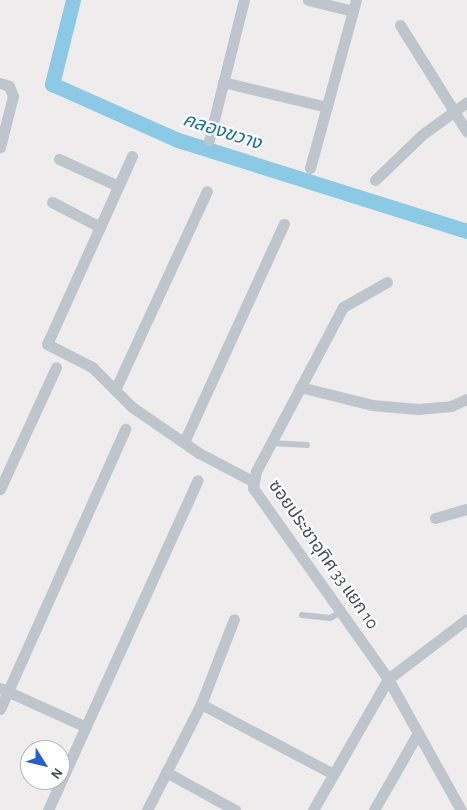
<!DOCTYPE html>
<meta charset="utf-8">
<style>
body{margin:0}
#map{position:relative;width:467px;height:810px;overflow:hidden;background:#eeecec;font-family:"Alegreya Sans","Noto Sans Thai",sans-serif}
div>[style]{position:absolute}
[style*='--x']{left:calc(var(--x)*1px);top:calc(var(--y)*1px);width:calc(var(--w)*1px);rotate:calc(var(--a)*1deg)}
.canal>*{height:15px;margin:-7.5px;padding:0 7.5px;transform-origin:7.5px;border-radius:7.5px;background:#8cc9e4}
.service>*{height:5.5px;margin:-2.75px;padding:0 2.75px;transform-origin:2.75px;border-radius:2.75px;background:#bec5cd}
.minor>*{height:11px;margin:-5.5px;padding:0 5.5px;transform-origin:5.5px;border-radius:5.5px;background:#bec5cd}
span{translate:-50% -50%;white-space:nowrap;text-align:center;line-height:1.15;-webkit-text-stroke:4.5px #fff;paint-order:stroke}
.street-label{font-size:18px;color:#464d58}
.water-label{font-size:19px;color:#16719a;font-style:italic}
.north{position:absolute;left:20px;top:740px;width:50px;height:50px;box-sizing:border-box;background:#fff;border:1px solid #b5b8bc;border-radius:50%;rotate:126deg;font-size:14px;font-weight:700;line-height:20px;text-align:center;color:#464d58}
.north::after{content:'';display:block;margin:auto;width:18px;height:22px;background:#255ecf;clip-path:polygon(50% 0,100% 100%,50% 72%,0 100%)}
</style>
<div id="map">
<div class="canal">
<div style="--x:73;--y:0;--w:87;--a:104"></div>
<div style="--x:52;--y:84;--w:138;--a:24"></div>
<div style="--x:178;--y:140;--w:303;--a:17.5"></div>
</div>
<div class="service">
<div style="--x:271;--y:443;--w:36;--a:3"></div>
<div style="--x:302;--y:615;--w:28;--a:6"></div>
<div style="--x:330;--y:618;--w:11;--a:-27"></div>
</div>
<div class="minor">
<div style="--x:308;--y:0;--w:46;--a:13.7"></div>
<div style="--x:400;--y:25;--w:126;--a:57.9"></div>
<div style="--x:223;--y:82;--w:107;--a:13.5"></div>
<div style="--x:0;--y:83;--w:9;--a:18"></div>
<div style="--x:9;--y:86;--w:11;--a:68"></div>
<div style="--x:13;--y:96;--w:53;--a:104.3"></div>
<div style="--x:209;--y:140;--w:144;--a:-76"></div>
<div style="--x:132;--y:156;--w:206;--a:114.3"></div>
<div style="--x:47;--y:344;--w:51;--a:27.1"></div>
<div style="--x:92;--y:367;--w:57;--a:45"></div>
<div style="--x:132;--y:407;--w:81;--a:34.5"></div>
<div style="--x:199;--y:453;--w:60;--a:27.8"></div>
<div style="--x:59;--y:159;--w:65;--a:24.6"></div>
<div style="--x:310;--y:168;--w:174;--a:-74.7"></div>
<div style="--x:375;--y:180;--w:66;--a:-43.8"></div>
<div style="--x:423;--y:134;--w:54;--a:-36"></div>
<div style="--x:52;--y:202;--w:54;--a:27.5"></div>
<div style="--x:387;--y:282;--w:51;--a:150.4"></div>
<div style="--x:343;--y:307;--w:186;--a:117.9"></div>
<div style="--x:256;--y:471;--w:17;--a:100"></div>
<div style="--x:253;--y:488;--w:234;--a:54.7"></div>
<div style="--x:388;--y:679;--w:150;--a:60.9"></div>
<div style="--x:300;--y:387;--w:74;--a:14"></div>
<div style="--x:372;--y:405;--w:46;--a:5"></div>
<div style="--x:418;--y:409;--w:33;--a:-5"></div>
<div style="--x:451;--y:406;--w:17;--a:-24"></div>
<div style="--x:115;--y:390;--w:219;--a:-65.2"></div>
<div style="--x:184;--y:442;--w:240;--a:-65.4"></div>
<div style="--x:0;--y:489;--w:134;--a:-65.3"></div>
<div style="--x:435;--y:518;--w:33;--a:-16"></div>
<div style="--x:0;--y:688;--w:94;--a:24.4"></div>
<div style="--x:201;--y:704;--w:91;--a:-68.8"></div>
<div style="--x:0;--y:709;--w:307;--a:-65.9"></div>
<div style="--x:166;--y:772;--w:79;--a:28.8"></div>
<div style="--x:48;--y:810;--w:362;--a:-65.6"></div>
<div style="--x:147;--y:810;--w:119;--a:-63"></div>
<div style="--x:201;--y:704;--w:149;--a:27.9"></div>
<div style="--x:313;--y:810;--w:151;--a:-60.2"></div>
<div style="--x:388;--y:679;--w:99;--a:-37.2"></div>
<div style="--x:374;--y:810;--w:89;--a:-60.3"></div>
</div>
<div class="street-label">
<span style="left:323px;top:555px;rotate:55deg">ซอยประชาอุทิศ 33 แยก 10</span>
</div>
<div class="water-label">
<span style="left:222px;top:132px;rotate:18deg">คลองขวาง</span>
</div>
<div class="north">N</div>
</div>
